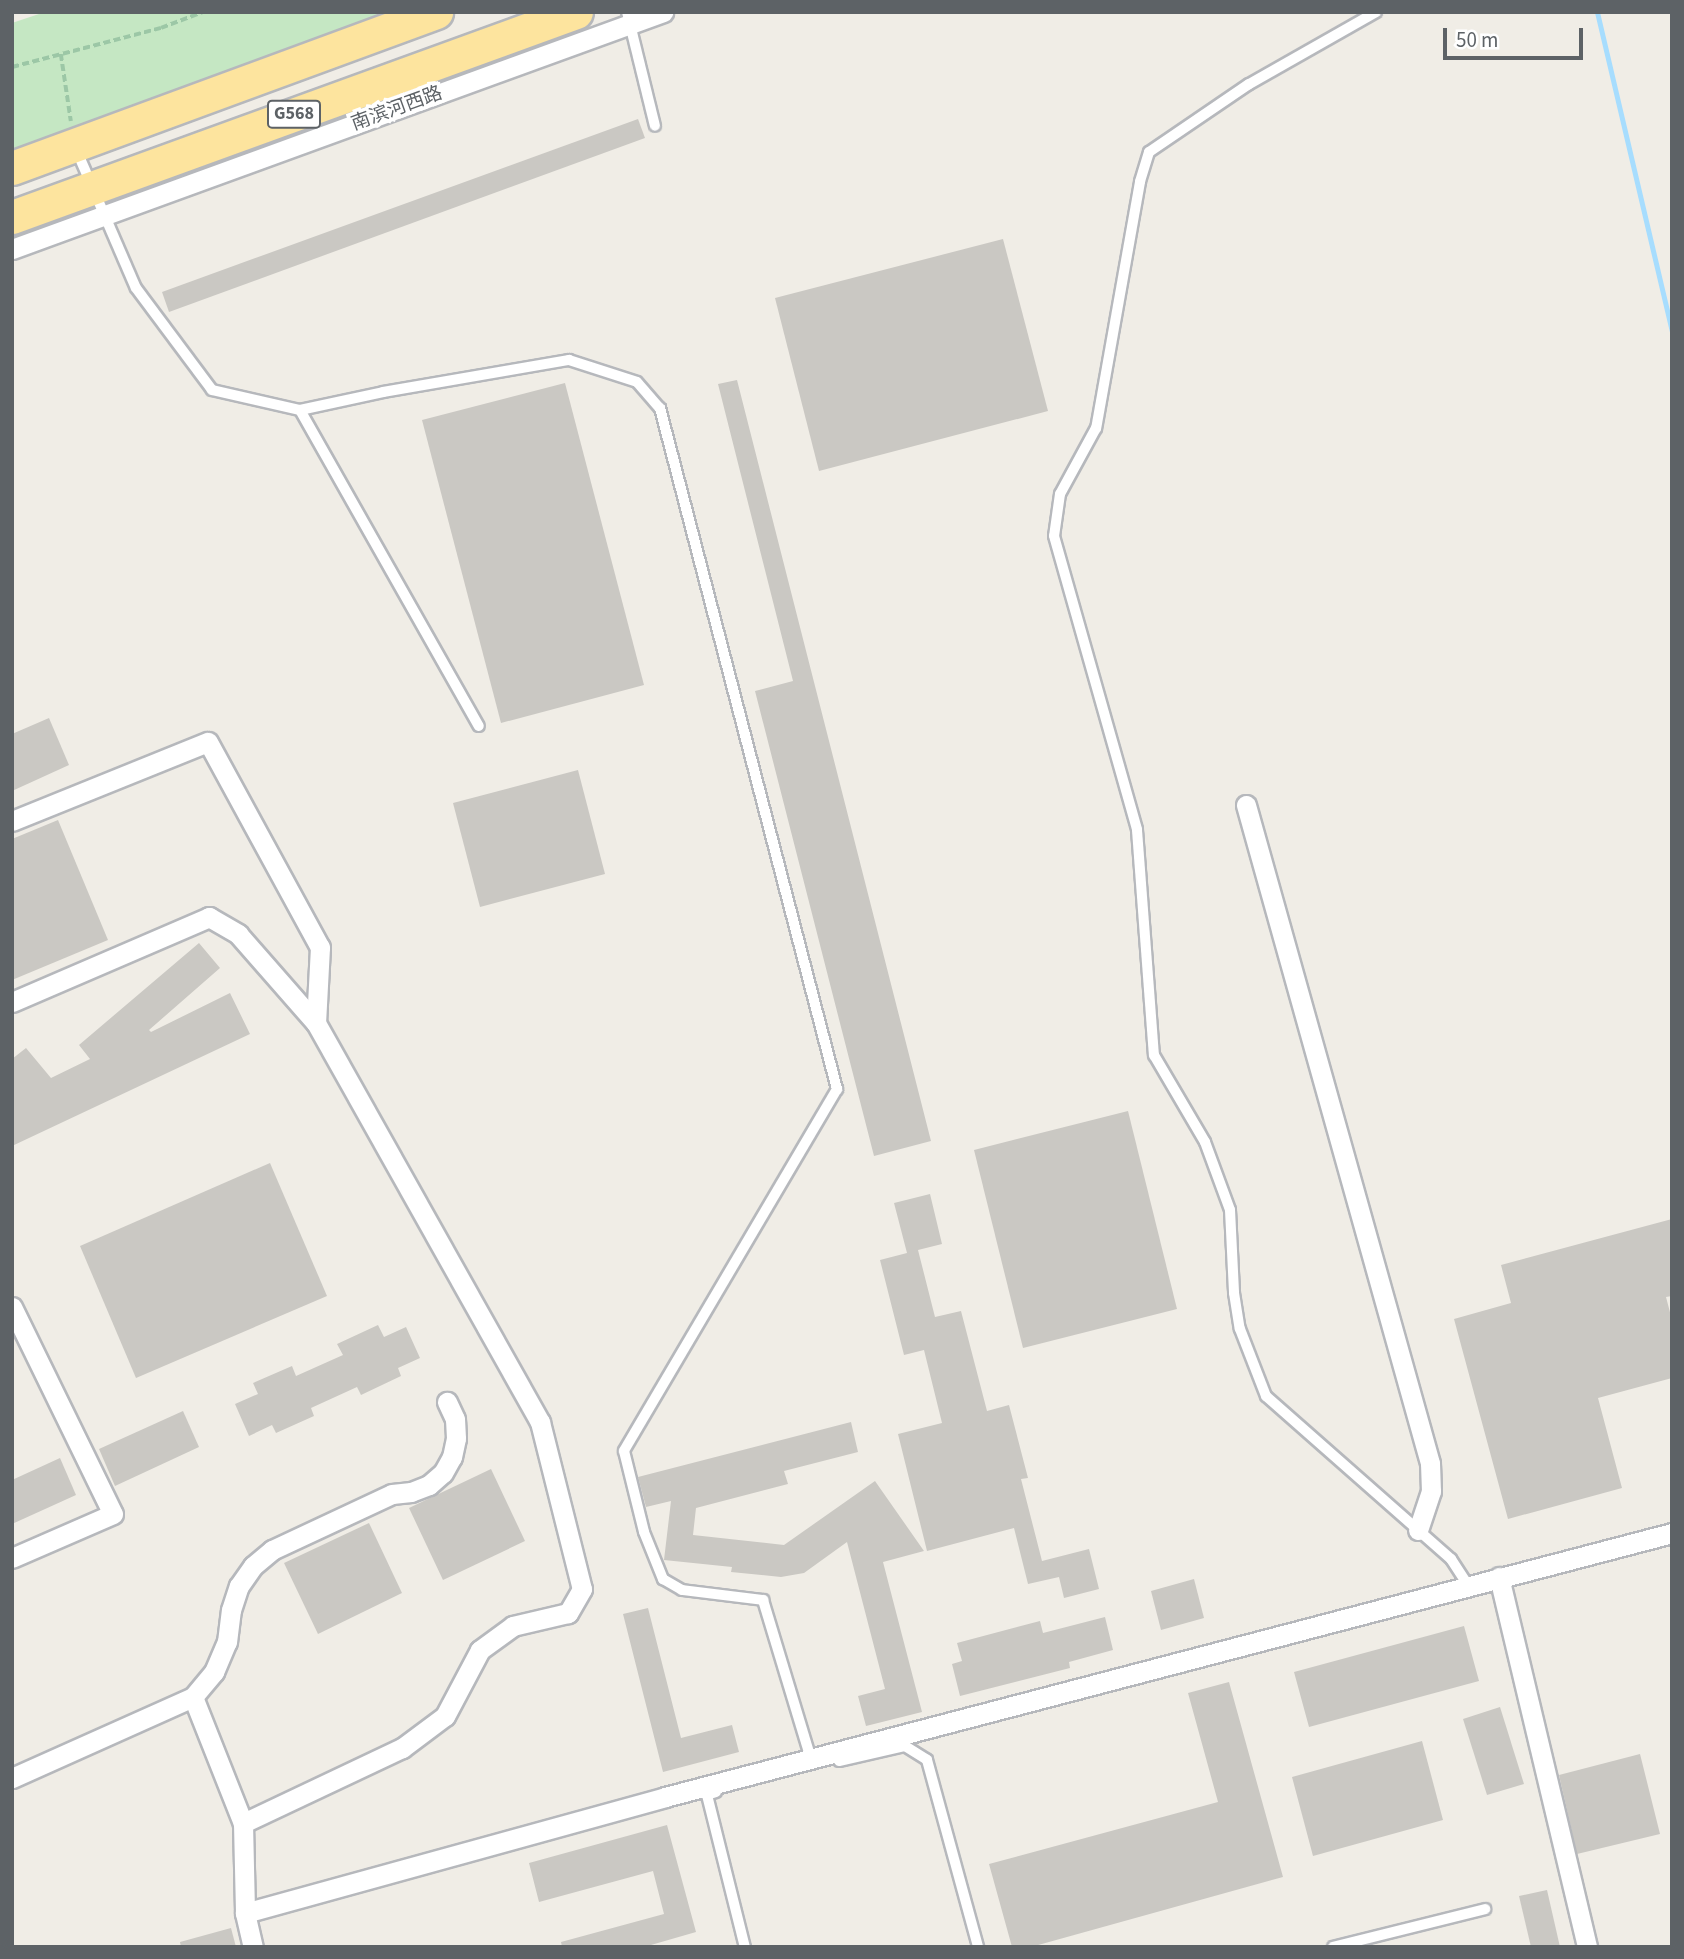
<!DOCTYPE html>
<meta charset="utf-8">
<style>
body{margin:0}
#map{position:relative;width:1684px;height:1959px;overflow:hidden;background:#f0ede6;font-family:"Source Sans 3","Noto Sans SC",sans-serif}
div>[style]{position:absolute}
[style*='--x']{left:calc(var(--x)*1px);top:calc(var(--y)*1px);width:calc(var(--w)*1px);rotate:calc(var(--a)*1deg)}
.green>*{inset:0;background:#c5e7c3}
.stream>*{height:5px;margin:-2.5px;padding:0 2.5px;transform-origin:2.5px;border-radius:2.5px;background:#a7ddfe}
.building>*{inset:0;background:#cac8c3}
.path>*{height:3.5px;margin-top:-1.75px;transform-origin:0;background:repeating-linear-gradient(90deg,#9cc7a6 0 7px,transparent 0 10.5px)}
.roads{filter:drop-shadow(2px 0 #b6b8bc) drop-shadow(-2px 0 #b6b8bc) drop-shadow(0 2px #b6b8bc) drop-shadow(0 -2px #b6b8bc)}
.service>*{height:10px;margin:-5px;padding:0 5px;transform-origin:5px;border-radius:5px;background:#fff}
.minor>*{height:19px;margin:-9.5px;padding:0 9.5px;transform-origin:9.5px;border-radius:9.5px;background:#fff}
.trunk>*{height:33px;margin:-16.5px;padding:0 16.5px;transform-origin:16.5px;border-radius:16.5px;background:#fde49e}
span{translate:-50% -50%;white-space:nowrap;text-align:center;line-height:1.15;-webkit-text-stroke:7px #fff;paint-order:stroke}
.shield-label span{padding:2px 5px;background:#fff;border:2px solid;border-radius:5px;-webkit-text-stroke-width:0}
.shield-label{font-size:18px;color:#5d6266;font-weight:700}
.street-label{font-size:19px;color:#5d6266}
.frame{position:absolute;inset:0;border:14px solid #5d6266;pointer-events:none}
.scale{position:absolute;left:1443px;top:28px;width:140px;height:32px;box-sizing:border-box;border:4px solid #5d6266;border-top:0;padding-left:9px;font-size:21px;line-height:24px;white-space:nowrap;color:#5d6266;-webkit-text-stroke:5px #fff;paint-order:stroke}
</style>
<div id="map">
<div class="green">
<div style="clip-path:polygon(45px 12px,403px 12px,12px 158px,12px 23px)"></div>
</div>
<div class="stream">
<div style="--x:1597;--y:12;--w:330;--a:76.8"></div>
</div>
<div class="building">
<div style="clip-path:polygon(638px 119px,645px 138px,169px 312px,162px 292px)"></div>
<div style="clip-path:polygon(1003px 239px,1048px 411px,819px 471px,775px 298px)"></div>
<div style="clip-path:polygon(737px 380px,931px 1141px,874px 1156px,755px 691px,793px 681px,718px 384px)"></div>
<div style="clip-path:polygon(565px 383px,644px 685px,501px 723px,422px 420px)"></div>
<div style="clip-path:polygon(49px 718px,69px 765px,12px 791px,12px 734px)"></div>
<div style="clip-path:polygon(578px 770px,605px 874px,480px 907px,453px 803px)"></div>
<div style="clip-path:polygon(58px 820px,108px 940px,12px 980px,12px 839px)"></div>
<div style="clip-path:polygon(199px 943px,220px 968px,149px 1030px,151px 1032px,230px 993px,250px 1034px,12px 1146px,12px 1059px,26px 1048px,51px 1078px,90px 1059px,79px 1045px)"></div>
<div style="clip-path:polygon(1128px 1111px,1177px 1309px,1023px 1348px,974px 1150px)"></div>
<div style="clip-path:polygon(270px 1163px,327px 1296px,136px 1378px,80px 1246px)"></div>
<div style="clip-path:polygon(930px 1194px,942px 1244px,918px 1250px,935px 1317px,961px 1311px,987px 1411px,1009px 1405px,1028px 1478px,1021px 1479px,1042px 1561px,1089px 1549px,1099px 1589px,1064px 1598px,1059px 1577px,1028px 1584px,1014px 1528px,927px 1551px,898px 1434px,942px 1423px,924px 1350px,904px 1355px,880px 1260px,907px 1253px,894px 1203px)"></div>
<div style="clip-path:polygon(1672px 1219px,1672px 1296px,1666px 1297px,1672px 1320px,1672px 1378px,1598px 1398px,1622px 1488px,1508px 1519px,1454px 1319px,1511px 1303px,1501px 1265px)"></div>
<div style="clip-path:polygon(378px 1325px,384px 1337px,406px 1327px,420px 1358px,398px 1368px,401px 1376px,361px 1395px,357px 1387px,311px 1408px,314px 1416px,276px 1433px,272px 1425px,249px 1436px,235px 1404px,258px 1394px,253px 1383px,292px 1366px,296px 1376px,343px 1355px,337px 1344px)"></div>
<div style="clip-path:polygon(183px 1411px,199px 1447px,115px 1486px,99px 1449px)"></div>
<div style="clip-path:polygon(851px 1422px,858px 1452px,784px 1471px,788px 1484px,696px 1508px,693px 1535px,784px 1545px,875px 1481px,924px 1551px,883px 1562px,922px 1712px,866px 1726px,858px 1696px,885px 1689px,847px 1542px,804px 1573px,781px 1577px,731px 1572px,732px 1567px,664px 1560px,671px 1501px,646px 1507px,638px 1477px)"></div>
<div style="clip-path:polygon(60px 1458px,76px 1495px,12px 1524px,12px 1480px)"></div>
<div style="clip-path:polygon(491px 1469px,525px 1541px,443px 1580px,409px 1508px)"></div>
<div style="clip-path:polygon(369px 1523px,402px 1593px,318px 1634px,284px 1563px)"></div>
<div style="clip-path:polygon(1194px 1579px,1204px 1618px,1161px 1630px,1151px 1591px)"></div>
<div style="clip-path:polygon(648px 1608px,681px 1738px,732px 1725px,739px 1752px,663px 1772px,623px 1614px)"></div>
<div style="clip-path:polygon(1105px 1617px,1113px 1650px,1069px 1662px,1070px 1668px,960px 1696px,952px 1664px,962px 1661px,957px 1643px,1040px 1621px,1043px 1633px)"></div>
<div style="clip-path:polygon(1464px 1626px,1479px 1681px,1309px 1727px,1294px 1672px)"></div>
<div style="clip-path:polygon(1229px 1682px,1283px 1877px,1031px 1947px,1012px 1947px,989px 1864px,1218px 1802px,1188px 1693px)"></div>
<div style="clip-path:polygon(1500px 1707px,1524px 1784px,1487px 1795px,1463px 1719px)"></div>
<div style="clip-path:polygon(1422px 1741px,1443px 1820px,1313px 1856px,1292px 1777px)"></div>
<div style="clip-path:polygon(1640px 1754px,1660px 1834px,1577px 1854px,1559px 1775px)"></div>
<div style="clip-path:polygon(667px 1825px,696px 1932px,644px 1947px,562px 1947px,561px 1942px,664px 1914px,653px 1871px,539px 1902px,529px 1863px)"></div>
<div style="clip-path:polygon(1547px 1890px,1560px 1947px,1531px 1947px,1519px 1896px)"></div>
<div style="clip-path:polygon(231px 1928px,236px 1947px,181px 1947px,180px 1942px)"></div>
</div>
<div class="path">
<div style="--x:61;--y:54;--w:68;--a:81.5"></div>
<div style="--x:12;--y:67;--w:154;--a:-14.7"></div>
<div style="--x:161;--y:28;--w:45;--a:-20.9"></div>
</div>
<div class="roads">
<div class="service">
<div style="--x:627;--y:12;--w:117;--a:76.2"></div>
<div style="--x:1376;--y:12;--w:146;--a:150.4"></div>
<div style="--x:1249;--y:84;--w:121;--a:145.8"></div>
<div style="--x:1149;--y:152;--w:31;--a:107"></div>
<div style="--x:1140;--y:182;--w:250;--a:100.1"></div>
<div style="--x:1096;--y:428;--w:75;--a:118.6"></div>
<div style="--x:1060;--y:494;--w:42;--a:98.1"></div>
<div style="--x:1054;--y:536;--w:305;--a:74.2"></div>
<div style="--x:1137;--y:830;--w:226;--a:85.7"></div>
<div style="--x:1154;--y:1055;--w:101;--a:59.6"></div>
<div style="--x:1205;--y:1142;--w:72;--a:69.8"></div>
<div style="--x:1230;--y:1210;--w:83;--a:87.2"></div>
<div style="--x:1234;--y:1293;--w:36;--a:81"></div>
<div style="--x:1240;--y:1329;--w:72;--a:68.8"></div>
<div style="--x:1266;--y:1396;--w:247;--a:41.4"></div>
<div style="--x:1451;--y:1559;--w:31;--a:57"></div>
<div style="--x:76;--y:149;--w:151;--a:66.7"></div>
<div style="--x:136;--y:288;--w:127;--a:53.3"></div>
<div style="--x:212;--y:390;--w:90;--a:12.8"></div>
<div style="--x:300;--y:410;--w:363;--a:60.5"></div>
<div style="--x:300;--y:410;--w:85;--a:-12.2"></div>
<div style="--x:383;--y:392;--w:189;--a:-9.8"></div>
<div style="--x:569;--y:360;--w:71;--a:17.9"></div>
<div style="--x:637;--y:382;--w:35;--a:49"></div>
<div style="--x:660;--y:408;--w:704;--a:75.43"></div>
<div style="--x:837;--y:1089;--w:420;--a:120.5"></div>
<div style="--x:624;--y:1451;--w:83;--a:76.1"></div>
<div style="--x:644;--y:1532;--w:51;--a:68"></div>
<div style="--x:663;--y:1579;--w:22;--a:30"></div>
<div style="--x:682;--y:1590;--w:82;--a:7"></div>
<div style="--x:763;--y:1600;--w:166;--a:73.2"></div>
<div style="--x:839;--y:1761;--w:68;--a:-12.8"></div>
<div style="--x:905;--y:1746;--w:26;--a:32"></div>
<div style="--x:927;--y:1760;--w:194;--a:74.7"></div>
<div style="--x:716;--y:1792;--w:9;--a:162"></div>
<div style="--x:707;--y:1795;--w:157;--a:76"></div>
<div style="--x:1333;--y:1947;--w:157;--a:-14"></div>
</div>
<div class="minor">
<div style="--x:12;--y:249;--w:693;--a:-20"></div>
<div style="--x:1246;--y:805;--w:683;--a:74.38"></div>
<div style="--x:1430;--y:1463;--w:28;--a:88"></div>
<div style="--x:1431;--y:1491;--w:41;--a:108.4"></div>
<div style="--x:12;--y:821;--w:211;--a:-22"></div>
<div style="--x:208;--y:742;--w:234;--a:61.4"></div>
<div style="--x:320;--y:947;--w:76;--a:93"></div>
<div style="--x:316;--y:1023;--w:458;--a:60.7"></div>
<div style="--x:540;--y:1422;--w:172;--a:75.9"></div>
<div style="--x:582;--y:1589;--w:28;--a:120"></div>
<div style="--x:568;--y:1613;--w:57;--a:166.7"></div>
<div style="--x:513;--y:1626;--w:41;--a:144"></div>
<div style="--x:480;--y:1650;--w:75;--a:117.9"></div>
<div style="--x:445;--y:1716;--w:54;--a:143.3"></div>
<div style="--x:402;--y:1748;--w:176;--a:154.7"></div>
<div style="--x:243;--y:1823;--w:90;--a:88.7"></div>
<div style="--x:245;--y:1913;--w:35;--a:77"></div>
<div style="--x:12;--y:1002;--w:215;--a:-23.3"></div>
<div style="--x:209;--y:917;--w:34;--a:30"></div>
<div style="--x:238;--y:934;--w:118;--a:48.8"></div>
<div style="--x:12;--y:1307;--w:230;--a:64"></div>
<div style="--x:113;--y:1514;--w:110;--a:156.5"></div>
<div style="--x:1499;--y:1577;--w:380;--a:76.6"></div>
<div style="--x:193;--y:1697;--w:136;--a:68.4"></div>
<div style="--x:12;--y:1778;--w:198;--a:-24.1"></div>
<div style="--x:193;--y:1697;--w:33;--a:-50"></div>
<div style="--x:214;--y:1672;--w:33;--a:-67"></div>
<div style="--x:227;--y:1642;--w:32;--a:-83"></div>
<div style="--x:231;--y:1610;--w:25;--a:-72"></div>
<div style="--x:239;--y:1586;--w:24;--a:-55"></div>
<div style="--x:253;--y:1566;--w:25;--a:-40"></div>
<div style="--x:272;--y:1550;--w:132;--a:-25"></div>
<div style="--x:392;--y:1494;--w:19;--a:-6"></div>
<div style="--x:411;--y:1492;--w:19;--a:-21"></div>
<div style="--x:429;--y:1485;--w:18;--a:-41"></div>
<div style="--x:443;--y:1473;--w:18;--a:-61"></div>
<div style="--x:452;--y:1457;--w:19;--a:-78"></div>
<div style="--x:456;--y:1438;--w:19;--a:-93"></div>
<div style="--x:455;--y:1419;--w:19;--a:-115"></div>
<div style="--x:245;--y:1913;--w:436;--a:-15.4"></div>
<div style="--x:665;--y:1797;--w:1041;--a:-14.69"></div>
</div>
<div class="trunk">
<div style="--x:12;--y:168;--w:452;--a:-20.2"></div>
<div style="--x:12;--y:217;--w:600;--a:-19.97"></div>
</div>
</div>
<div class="shield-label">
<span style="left:294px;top:114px">G568</span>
</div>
<div class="street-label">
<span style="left:397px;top:109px;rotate:-20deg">南滨河西路</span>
</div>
<div class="frame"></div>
<div class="scale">50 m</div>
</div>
